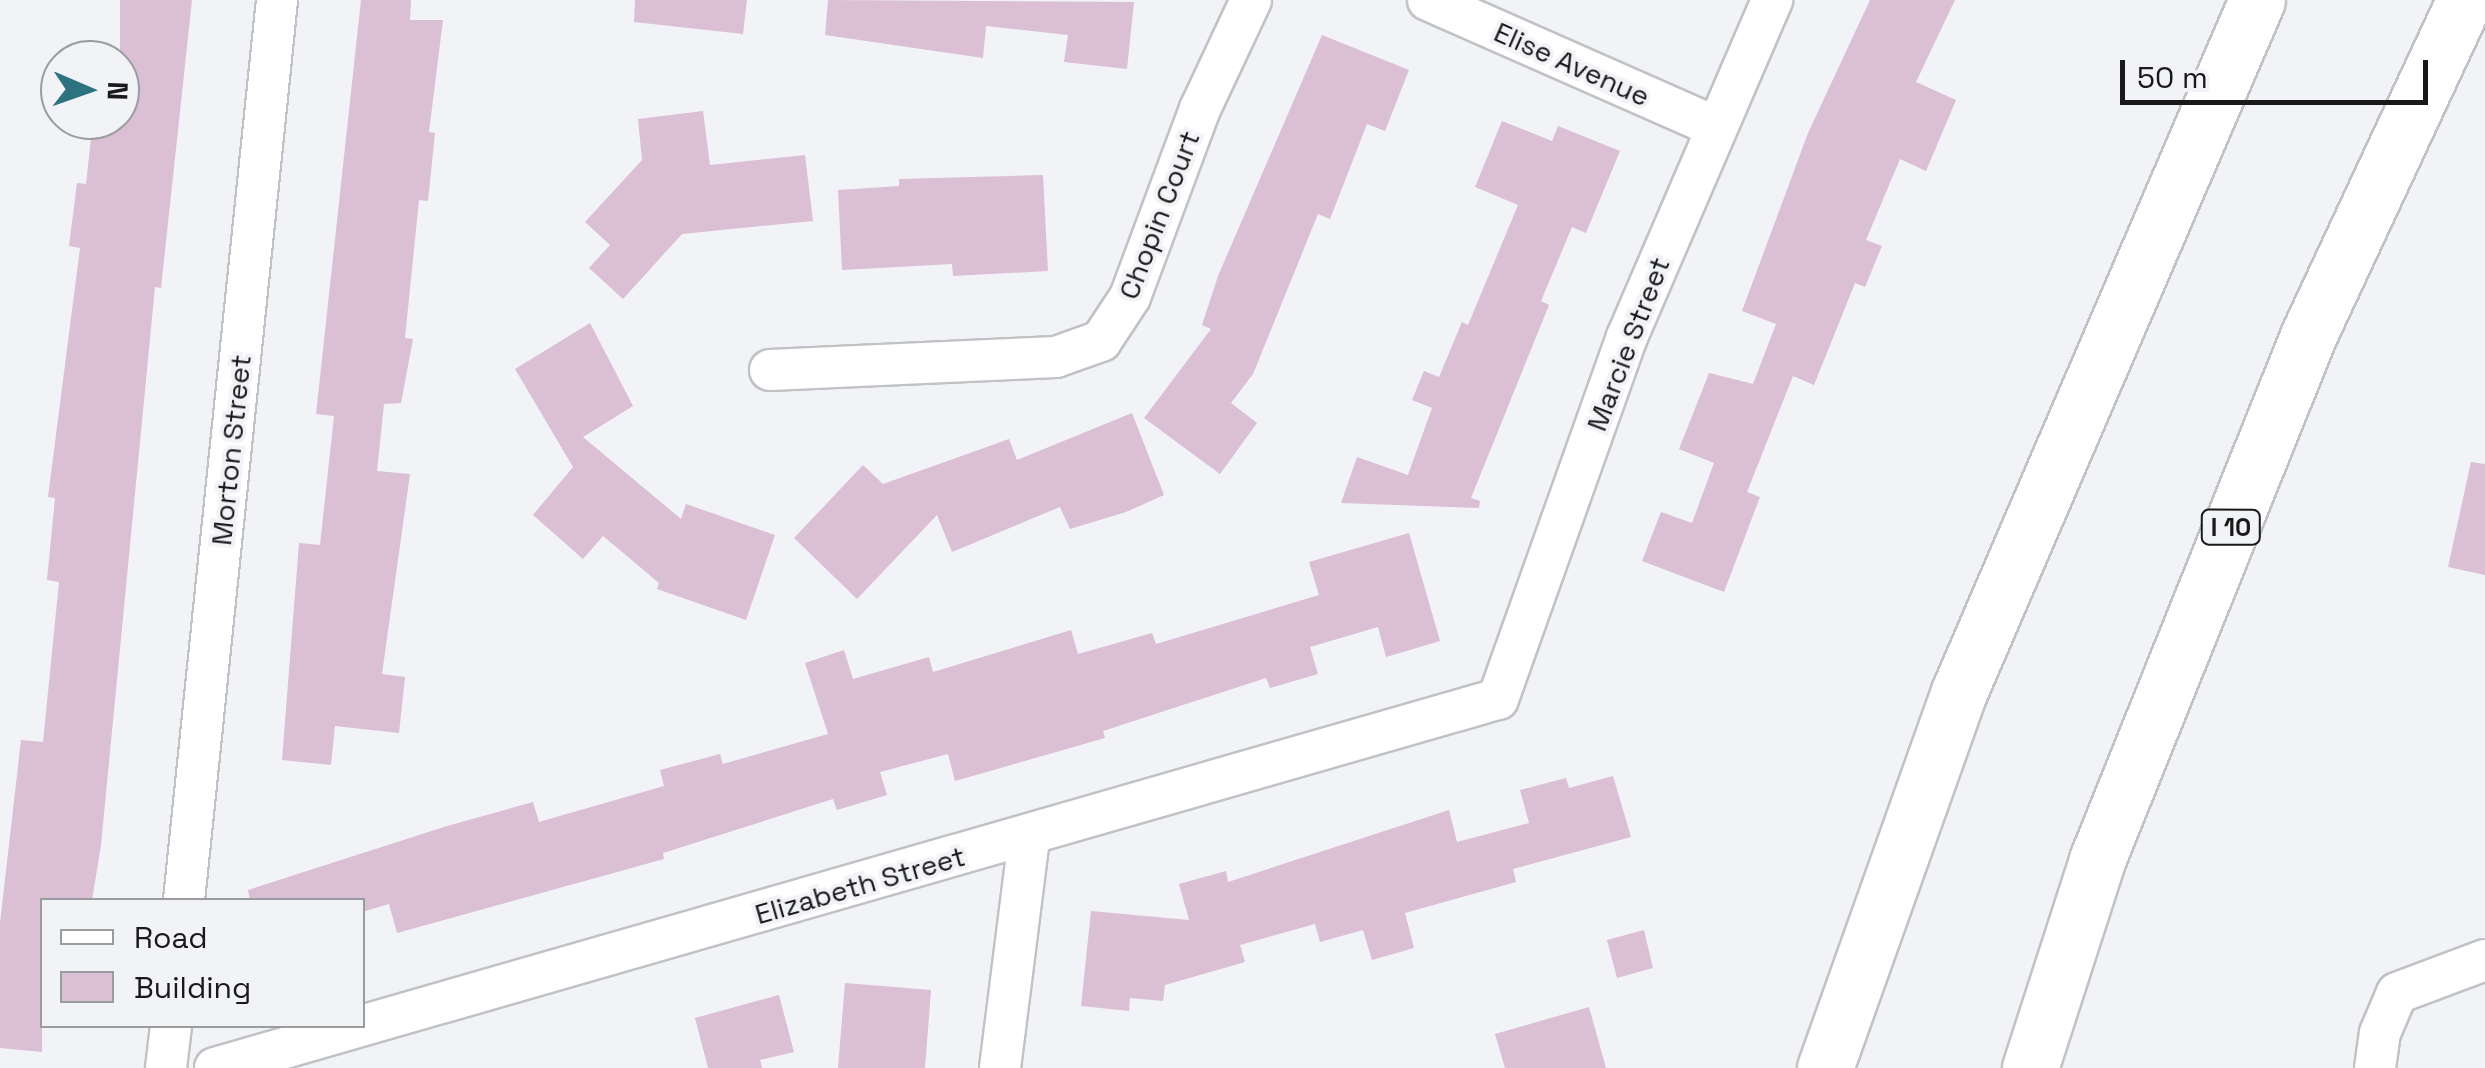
<!DOCTYPE html>
<style>
body{margin:0}
#map{position:relative;width:2485px;height:1068px;overflow:hidden;background:#f2f3f6;font-family:"Space Grotesk",sans-serif}
div>[style]{position:absolute}
[style*='--x']{left:calc(var(--x)*1px);top:calc(var(--y)*1px);width:calc(var(--w)*1px);rotate:calc(var(--a)*1deg)}
.building>*{inset:0;background:#dabfd5}
.roads{filter:drop-shadow(2px 0 #c1c2c5) drop-shadow(-2px 0 #c1c2c5) drop-shadow(0 2px #c1c2c5) drop-shadow(0 -2px #c1c2c5)}
.minor>*{height:40px;margin:-20px;padding:0 20px;transform-origin:20px;border-radius:20px;background:#fff}
.motorway>*{height:55px;margin:-27.5px;padding:0 27.5px;transform-origin:27.5px;border-radius:27.5px;background:#fff}
span{translate:-50% -50%;white-space:nowrap;text-align:center;line-height:1.15;-webkit-text-stroke:8px #f2f3f6;paint-order:stroke}
.shield-label span{padding:2px 8px;background:#f2f3f6;border:2px solid;border-radius:8px;-webkit-text-stroke-width:0}
.shield-label{font-size:25px;color:#19191a;font-weight:700}
.street-label{font-size:28px;color:#19191a}
.legend{position:absolute;left:40px;top:898px;width:325px;height:130px;box-sizing:border-box;background:#f2f3f6;border:2px solid #9b9c9e;margin:0;padding:12px 18px;list-style:none;font-size:30px;color:#19191a}
.legend li{display:flex;align-items:center;gap:20px;height:50px}
.legend b{width:50px;border:2px solid #9b9c9e}
.north{position:absolute;left:40px;top:40px;width:100px;height:100px;box-sizing:border-box;background:#f2f3f6;border:2px solid #9b9c9e;border-radius:50%;rotate:92deg;font-size:28px;font-weight:700;line-height:40px;text-align:center;color:#19191a}
.north::after{content:'';display:block;margin:auto;width:35px;height:45px;background:#2c727f;clip-path:polygon(50% 0,100% 100%,50% 72%,0 100%)}
.scale{position:absolute;left:2120px;top:60px;width:308px;height:45px;box-sizing:border-box;border:5px solid #19191a;border-top:0;padding-left:12px;font-size:30px;line-height:35px;white-space:nowrap;color:#19191a;-webkit-text-stroke:8px #f2f3f6;paint-order:stroke}
</style>
<div id="map">
<div class="building">
<div style="clip-path:polygon(120px 0,192px 0,161px 288px,155px 287px,101px 845px,92px 900px,42px 900px,42px 1052px,0 1048px,0 923px,21px 740px,43px 742px,59px 582px,47px 580px,55px 498px,48px 497px,80px 248px,69px 246px,77px 183px,86px 184px,93px 120px,120px 120px)"></div>
<div style="clip-path:polygon(361px 0,411px 0,410px 20px,443px 20px,429px 132px,435px 133px,428px 201px,419px 200px,405px 338px,413px 339px,401px 403px,384px 404px,377px 471px,410px 474px,382px 674px,405px 677px,399px 733px,335px 726px,331px 765px,282px 760px,299px 543px,320px 545px,334px 416px,316px 414px)"></div>
<div style="clip-path:polygon(635px 0,747px 0,743px 34px,634px 22px)"></div>
<div style="clip-path:polygon(828px 0,1134px 2px,1127px 69px,1064px 62px,1068px 35px,986px 26px,983px 58px,825px 35px)"></div>
<div style="clip-path:polygon(1870px 0,1955px 0,1916px 82px,1956px 100px,1926px 171px,1900px 159px,1866px 240px,1882px 246px,1865px 287px,1855px 283px,1814px 385px,1793px 376px,1747px 492px,1760px 497px,1724px 592px,1642px 561px,1661px 512px,1692px 523px,1714px 463px,1679px 449px,1709px 373px,1753px 384px,1776px 324px,1742px 311px,1808px 133px)"></div>
<div style="clip-path:polygon(1322px 35px,1409px 70px,1385px 131px,1367px 124px,1330px 219px,1318px 214px,1253px 374px,1231px 403px,1257px 423px,1220px 474px,1144px 418px,1211px 329px,1202px 325px,1218px 276px)"></div>
<div style="clip-path:polygon(703px 111px,710px 165px,805px 155px,813px 221px,682px 234px,623px 299px,589px 268px,610px 245px,585px 222px,642px 160px,638px 119px)"></div>
<div style="clip-path:polygon(1502px 121px,1552px 141px,1558px 126px,1620px 151px,1586px 233px,1572px 227px,1541px 301px,1549px 305px,1471px 498px,1480px 501px,1479px 508px,1341px 503px,1357px 457px,1408px 475px,1432px 408px,1412px 400px,1424px 371px,1439px 377px,1462px 322px,1468px 325px,1518px 205px,1475px 187px)"></div>
<div style="clip-path:polygon(1043px 175px,1048px 271px,953px 276px,952px 264px,842px 270px,838px 190px,899px 186px,899px 179px)"></div>
<div style="clip-path:polygon(590px 323px,633px 406px,583px 437px,681px 519px,686px 504px,775px 535px,746px 620px,657px 589px,659px 583px,603px 536px,583px 559px,533px 515px,573px 467px,515px 369px)"></div>
<div style="clip-path:polygon(1132px 413px,1164px 495px,1126px 512px,1070px 529px,1060px 507px,952px 552px,937px 515px,857px 599px,794px 538px,863px 465px,883px 484px,1009px 439px,1017px 460px)"></div>
<div style="clip-path:polygon(2471px 462px,2485px 464px,2485px 575px,2448px 567px)"></div>
<div style="clip-path:polygon(1409px 533px,1440px 641px,1386px 657px,1378px 627px,1310px 647px,1318px 674px,1270px 688px,1266px 678px,1103px 731px,1105px 738px,955px 781px,948px 754px,880px 772px,887px 795px,837px 810px,833px 799px,663px 853px,664px 859px,397px 933px,389px 904px,362px 912px,362px 900px,250px 900px,248px 890px,447px 826px,533px 802px,539px 822px,664px 786px,660px 770px,720px 754px,723px 764px,828px 734px,805px 663px,844px 650px,853px 679px,929px 657px,933px 672px,1071px 630px,1078px 654px,1152px 633px,1156px 644px,1319px 595px,1309px 562px)"></div>
<div style="clip-path:polygon(1613px 776px,1631px 837px,1513px 869px,1516px 882px,1405px 913px,1414px 948px,1372px 960px,1363px 930px,1320px 942px,1315px 924px,1240px 945px,1245px 962px,1165px 985px,1163px 1001px,1130px 998px,1129px 1011px,1081px 1006px,1091px 911px,1189px 920px,1179px 884px,1226px 871px,1228px 882px,1449px 810px,1457px 842px,1529px 823px,1520px 790px,1566px 778px,1569px 788px)"></div>
<div style="clip-path:polygon(1644px 930px,1653px 968px,1617px 978px,1607px 940px)"></div>
<div style="clip-path:polygon(845px 983px,931px 990px,925px 1068px,838px 1068px)"></div>
<div style="clip-path:polygon(779px 995px,794px 1052px,760px 1060px,762px 1068px,708px 1068px,695px 1018px)"></div>
<div style="clip-path:polygon(1589px 1007px,1606px 1068px,1505px 1068px,1495px 1034px)"></div>
</div>
<div class="roads">
<div class="minor">
<div style="--x:1428;--y:0;--w:315;--a:23.8"></div>
<div style="--x:770;--y:370;--w:286;--a:-2.6"></div>
<div style="--x:1056;--y:357;--w:48;--a:-19.6"></div>
<div style="--x:1101;--y:341;--w:53;--a:-56.6"></div>
<div style="--x:1130;--y:297;--w:201;--a:-69.6"></div>
<div style="--x:1200;--y:109;--w:120;--a:-64.9"></div>
<div style="--x:184;--y:900;--w:905;--a:-84.1"></div>
<div style="--x:166;--y:1068;--w:42;--a:-83.2"></div>
<div style="--x:215;--y:1068;--w:1335;--a:-16.05"></div>
<div style="--x:1498;--y:699;--w:384;--a:-70.4"></div>
<div style="--x:1627;--y:337;--w:367;--a:-66.7"></div>
<div style="--x:1000;--y:1068;--w:233;--a:-82.8"></div>
<div style="--x:2375;--y:1068;--w:35;--a:-82"></div>
<div style="--x:2380;--y:1033;--w:43;--a:-67"></div>
<div style="--x:2397;--y:993;--w:94;--a:-20.6"></div>
</div>
<div class="motorway">
<div style="--x:1825;--y:1068;--w:399;--a:-70.4"></div>
<div style="--x:1959;--y:692;--w:753;--a:-66.7"></div>
<div style="--x:2030;--y:1068;--w:219;--a:-72.1"></div>
<div style="--x:2097;--y:860;--w:567;--a:-68.05"></div>
<div style="--x:2309;--y:334;--w:369;--a:-65"></div>
</div>
</div>
<div class="shield-label">
<span style="left:2231px;top:527px">I 10</span>
</div>
<div class="street-label">
<span style="left:1572px;top:64px;rotate:24deg">Elise Avenue</span>
<span style="left:1159px;top:215px;rotate:-69deg">Chopin Court</span>
<span style="left:1628px;top:344px;rotate:-69deg">Marcie Street</span>
<span style="left:231px;top:450px;rotate:-84deg">Morton Street</span>
<span style="left:860px;top:885px;rotate:-16deg">Elizabeth Street</span>
</div>
<ul class="legend">
<li><b style="height:12px;background:#fff"></b>Road</li>
<li><b style="height:28px;background:#dabfd5"></b>Building</li>
</ul>
<div class="north">N</div>
<div class="scale">50 m</div>
</div>
